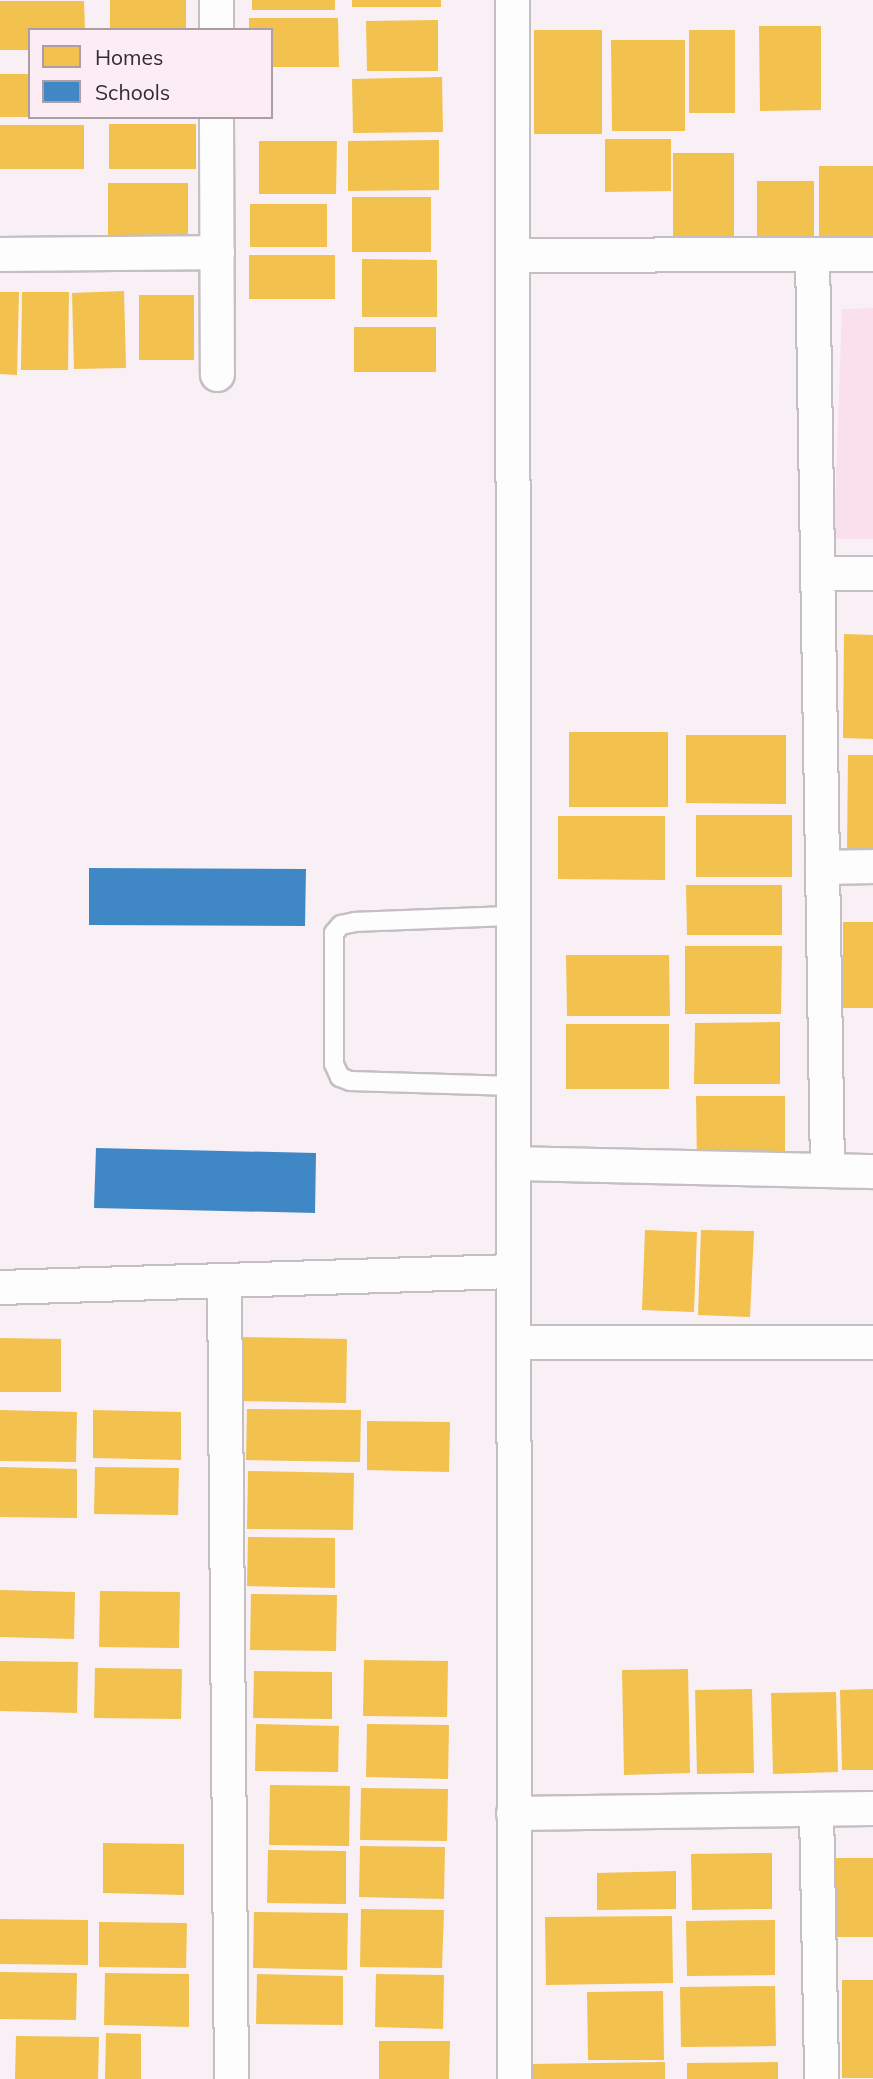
<!DOCTYPE html>
<style>
body{margin:0}
#map{position:relative;width:873px;height:2079px;overflow:hidden;background:#f8f0f4;font-family:Mulish,sans-serif}
div>[style]{position:absolute}
[style*='--x']{left:calc(var(--x)*1px);top:calc(var(--y)*1px);width:calc(var(--w)*1px);rotate:calc(var(--a)*1deg)}
.green>*{inset:0;background:#f9e0eb}
.homes>*{inset:0;background:#f2c14e}
.schools>*{inset:0;background:#3f88c5}
.roads{filter:drop-shadow(2px 0 #c5bfc2) drop-shadow(-2px 0 #c5bfc2) drop-shadow(0 2px #c5bfc2) drop-shadow(0 -2px #c5bfc2)}
.lane>*{height:18px;margin:-9px;padding:0 9px;transform-origin:9px;border-radius:9px;background:#fefdfd}
.street>*{height:33px;margin:-16.5px;padding:0 16.5px;transform-origin:16.5px;border-radius:16.5px;background:#fefdfd}
span{translate:-50% -50%;white-space:nowrap;text-align:center;line-height:1.15;-webkit-text-stroke:7px #fcecf3;paint-order:stroke}
.legend{position:absolute;left:28px;top:28px;width:245px;height:91px;box-sizing:border-box;background:#fcecf3;border:2px solid #ab9fa5;margin:0;padding:9px 12px;list-style:none;font-size:21px;color:#322c2f}
.legend li{display:flex;align-items:center;gap:14px;height:35px}
.legend b{width:35px;border:2px solid #ab9fa5}
</style>
<div id="map">
<div class="green">
<div style="clip-path:polygon(873px 308px,873px 539px,834px 539px,842px 309px)"></div>
</div>
<div class="homes">
<div style="clip-path:polygon(110px 0,186px 0,186px 30px,110px 30px)"></div>
<div style="clip-path:polygon(252px 0,335px 0,335px 10px,252px 10px)"></div>
<div style="clip-path:polygon(352px 0,441px 0,441px 7px,352px 7px)"></div>
<div style="clip-path:polygon(0 1px,84px 1px,85px 30px,30px 30px,30px 50px,0 50px)"></div>
<div style="clip-path:polygon(249px 18px,338px 18px,339px 67px,271px 67px,271px 30px,249px 30px)"></div>
<div style="clip-path:polygon(438px 20px,438px 71px,367px 71px,366px 21px)"></div>
<div style="clip-path:polygon(759px 26px,821px 26px,821px 110px,760px 111px)"></div>
<div style="clip-path:polygon(534px 30px,602px 30px,602px 134px,534px 134px)"></div>
<div style="clip-path:polygon(689px 30px,735px 30px,735px 113px,689px 113px)"></div>
<div style="clip-path:polygon(611px 40px,685px 40px,685px 131px,612px 131px)"></div>
<div style="clip-path:polygon(0 74px,30px 74px,30px 117px,0 117px)"></div>
<div style="clip-path:polygon(442px 77px,443px 132px,353px 133px,352px 79px)"></div>
<div style="clip-path:polygon(109px 124px,196px 124px,196px 169px,109px 169px)"></div>
<div style="clip-path:polygon(0 125px,84px 125px,84px 169px,0 169px)"></div>
<div style="clip-path:polygon(605px 139px,671px 139px,671px 191px,605px 192px)"></div>
<div style="clip-path:polygon(439px 140px,439px 190px,348px 191px,348px 141px)"></div>
<div style="clip-path:polygon(259px 141px,337px 141px,336px 194px,259px 194px)"></div>
<div style="clip-path:polygon(673px 153px,734px 153px,734px 245px,673px 245px)"></div>
<div style="clip-path:polygon(819px 166px,873px 166px,873px 251px,819px 251px)"></div>
<div style="clip-path:polygon(757px 181px,814px 181px,814px 237px,757px 237px)"></div>
<div style="clip-path:polygon(108px 183px,188px 183px,188px 237px,108px 237px)"></div>
<div style="clip-path:polygon(352px 197px,431px 197px,431px 252px,352px 252px)"></div>
<div style="clip-path:polygon(250px 204px,327px 204px,327px 247px,250px 247px)"></div>
<div style="clip-path:polygon(249px 255px,335px 255px,335px 299px,249px 299px)"></div>
<div style="clip-path:polygon(362px 259px,437px 260px,437px 317px,362px 317px)"></div>
<div style="clip-path:polygon(124px 291px,126px 368px,74px 369px,72px 293px)"></div>
<div style="clip-path:polygon(0 292px,19px 292px,17px 375px,0 374px)"></div>
<div style="clip-path:polygon(22px 292px,69px 292px,68px 370px,21px 370px)"></div>
<div style="clip-path:polygon(139px 295px,194px 295px,194px 360px,139px 360px)"></div>
<div style="clip-path:polygon(354px 327px,436px 327px,436px 372px,354px 372px)"></div>
<div style="clip-path:polygon(844px 634px,873px 635px,873px 739px,843px 738px)"></div>
<div style="clip-path:polygon(569px 732px,668px 732px,668px 807px,569px 807px)"></div>
<div style="clip-path:polygon(686px 735px,786px 735px,786px 804px,686px 803px)"></div>
<div style="clip-path:polygon(848px 755px,873px 755px,873px 854px,847px 854px)"></div>
<div style="clip-path:polygon(696px 815px,792px 815px,792px 877px,696px 877px)"></div>
<div style="clip-path:polygon(558px 816px,665px 816px,665px 880px,558px 879px)"></div>
<div style="clip-path:polygon(686px 885px,782px 885px,782px 935px,687px 935px)"></div>
<div style="clip-path:polygon(843px 922px,873px 922px,873px 1008px,843px 1008px)"></div>
<div style="clip-path:polygon(685px 946px,782px 946px,781px 1014px,685px 1014px)"></div>
<div style="clip-path:polygon(566px 955px,669px 955px,670px 1016px,567px 1016px)"></div>
<div style="clip-path:polygon(780px 1022px,780px 1084px,694px 1084px,695px 1023px)"></div>
<div style="clip-path:polygon(566px 1024px,669px 1024px,669px 1089px,566px 1089px)"></div>
<div style="clip-path:polygon(696px 1096px,785px 1096px,785px 1165px,697px 1165px)"></div>
<div style="clip-path:polygon(645px 1230px,697px 1232px,694px 1312px,642px 1310px)"></div>
<div style="clip-path:polygon(701px 1230px,754px 1231px,750px 1317px,698px 1315px)"></div>
<div style="clip-path:polygon(237px 1337px,347px 1339px,346px 1403px,236px 1401px)"></div>
<div style="clip-path:polygon(0 1338px,61px 1339px,61px 1392px,0 1392px)"></div>
<div style="clip-path:polygon(247px 1409px,361px 1410px,360px 1462px,246px 1460px)"></div>
<div style="clip-path:polygon(0 1410px,77px 1412px,76px 1462px,0 1461px)"></div>
<div style="clip-path:polygon(93px 1410px,181px 1412px,181px 1460px,93px 1458px)"></div>
<div style="clip-path:polygon(367px 1421px,450px 1422px,449px 1472px,367px 1470px)"></div>
<div style="clip-path:polygon(0 1467px,77px 1469px,77px 1518px,0 1517px)"></div>
<div style="clip-path:polygon(95px 1467px,179px 1468px,178px 1515px,94px 1514px)"></div>
<div style="clip-path:polygon(248px 1471px,354px 1473px,353px 1530px,247px 1529px)"></div>
<div style="clip-path:polygon(248px 1537px,335px 1538px,335px 1588px,247px 1586px)"></div>
<div style="clip-path:polygon(0 1590px,75px 1592px,74px 1639px,0 1637px)"></div>
<div style="clip-path:polygon(100px 1591px,180px 1592px,179px 1648px,99px 1647px)"></div>
<div style="clip-path:polygon(251px 1594px,337px 1595px,336px 1651px,250px 1650px)"></div>
<div style="clip-path:polygon(364px 1660px,448px 1661px,447px 1717px,363px 1716px)"></div>
<div style="clip-path:polygon(0 1661px,78px 1662px,77px 1713px,0 1711px)"></div>
<div style="clip-path:polygon(95px 1668px,182px 1669px,181px 1719px,94px 1718px)"></div>
<div style="clip-path:polygon(688px 1669px,690px 1773px,624px 1775px,622px 1670px)"></div>
<div style="clip-path:polygon(254px 1671px,332px 1672px,332px 1719px,253px 1718px)"></div>
<div style="clip-path:polygon(752px 1689px,754px 1773px,697px 1774px,695px 1690px)"></div>
<div style="clip-path:polygon(873px 1689px,873px 1770px,842px 1770px,840px 1690px)"></div>
<div style="clip-path:polygon(836px 1692px,838px 1772px,773px 1774px,771px 1693px)"></div>
<div style="clip-path:polygon(256px 1724px,339px 1726px,338px 1772px,255px 1771px)"></div>
<div style="clip-path:polygon(367px 1724px,449px 1725px,448px 1779px,366px 1777px)"></div>
<div style="clip-path:polygon(270px 1785px,350px 1786px,349px 1846px,269px 1845px)"></div>
<div style="clip-path:polygon(361px 1788px,448px 1789px,447px 1841px,360px 1840px)"></div>
<div style="clip-path:polygon(103px 1843px,184px 1844px,184px 1895px,103px 1893px)"></div>
<div style="clip-path:polygon(360px 1846px,445px 1847px,444px 1899px,359px 1897px)"></div>
<div style="clip-path:polygon(268px 1850px,346px 1851px,346px 1904px,267px 1903px)"></div>
<div style="clip-path:polygon(772px 1853px,772px 1909px,692px 1910px,691px 1854px)"></div>
<div style="clip-path:polygon(833px 1858px,873px 1858px,873px 1937px,833px 1937px)"></div>
<div style="clip-path:polygon(676px 1871px,676px 1909px,597px 1910px,597px 1873px)"></div>
<div style="clip-path:polygon(361px 1909px,444px 1910px,442px 1968px,360px 1967px)"></div>
<div style="clip-path:polygon(254px 1912px,348px 1913px,347px 1970px,253px 1968px)"></div>
<div style="clip-path:polygon(672px 1916px,673px 1983px,546px 1985px,545px 1917px)"></div>
<div style="clip-path:polygon(0 1919px,88px 1920px,88px 1965px,0 1964px)"></div>
<div style="clip-path:polygon(775px 1920px,775px 1975px,687px 1976px,686px 1921px)"></div>
<div style="clip-path:polygon(99px 1922px,187px 1923px,186px 1968px,99px 1967px)"></div>
<div style="clip-path:polygon(0 1972px,77px 1973px,76px 2020px,0 2019px)"></div>
<div style="clip-path:polygon(105px 1973px,189px 1974px,189px 2027px,104px 2025px)"></div>
<div style="clip-path:polygon(257px 1974px,343px 1976px,343px 2025px,256px 2024px)"></div>
<div style="clip-path:polygon(376px 1974px,444px 1975px,443px 2029px,375px 2027px)"></div>
<div style="clip-path:polygon(842px 1980px,873px 1980px,873px 2078px,842px 2078px)"></div>
<div style="clip-path:polygon(775px 1986px,776px 2046px,681px 2047px,680px 1987px)"></div>
<div style="clip-path:polygon(663px 1991px,664px 2060px,588px 2060px,587px 1992px)"></div>
<div style="clip-path:polygon(106px 2033px,141px 2034px,141px 2079px,105px 2079px)"></div>
<div style="clip-path:polygon(16px 2036px,99px 2037px,98px 2079px,15px 2079px)"></div>
<div style="clip-path:polygon(379px 2041px,450px 2041px,449px 2079px,379px 2079px)"></div>
<div style="clip-path:polygon(665px 2062px,665px 2079px,531px 2079px,531px 2064px)"></div>
<div style="clip-path:polygon(778px 2062px,778px 2079px,687px 2079px,687px 2063px)"></div>
</div>
<div class="schools">
<div style="clip-path:polygon(89px 868px,306px 869px,305px 926px,89px 925px)"></div>
<div style="clip-path:polygon(96px 1148px,316px 1153px,315px 1213px,94px 1208px)"></div>
</div>
<div class="roads">
<div class="lane">
<div style="--x:513;--y:1086;--w:163;--a:-178.2"></div>
<div style="--x:350;--y:1081;--w:11;--a:-158"></div>
<div style="--x:340;--y:1077;--w:14;--a:-115"></div>
<div style="--x:334;--y:1064;--w:131;--a:-90"></div>
<div style="--x:334;--y:933;--w:11;--a:-49"></div>
<div style="--x:341;--y:925;--w:14;--a:-12"></div>
<div style="--x:355;--y:922;--w:158;--a:-2.2"></div>
</div>
<div class="street">
<div style="--x:216;--y:0;--w:30;--a:90"></div>
<div style="--x:512;--y:0;--w:2079;--a:89.94"></div>
<div style="--x:216;--y:117;--w:257;--a:89.8"></div>
<div style="--x:0;--y:254;--w:217;--a:-0.5"></div>
<div style="--x:812;--y:254;--w:916;--a:89.06"></div>
<div style="--x:513;--y:255;--w:360;--a:-0.2"></div>
<div style="--x:817;--y:573;--w:56;--a:0"></div>
<div style="--x:822;--y:867;--w:51;--a:-1.1"></div>
<div style="--x:513;--y:1163;--w:360;--a:1.3"></div>
<div style="--x:224;--y:1280;--w:799;--a:89.5"></div>
<div style="--x:0;--y:1287;--w:513;--a:-1.79"></div>
<div style="--x:513;--y:1342;--w:360;--a:0"></div>
<div style="--x:816;--y:1809;--w:270;--a:88.9"></div>
<div style="--x:513;--y:1813;--w:360;--a:-0.8"></div>
</div>
</div>
<ul class="legend">
<li><b style="height:19px;background:#f2c14e"></b>Homes</li>
<li><b style="height:19px;background:#3f88c5"></b>Schools</li>
</ul>
</div>
